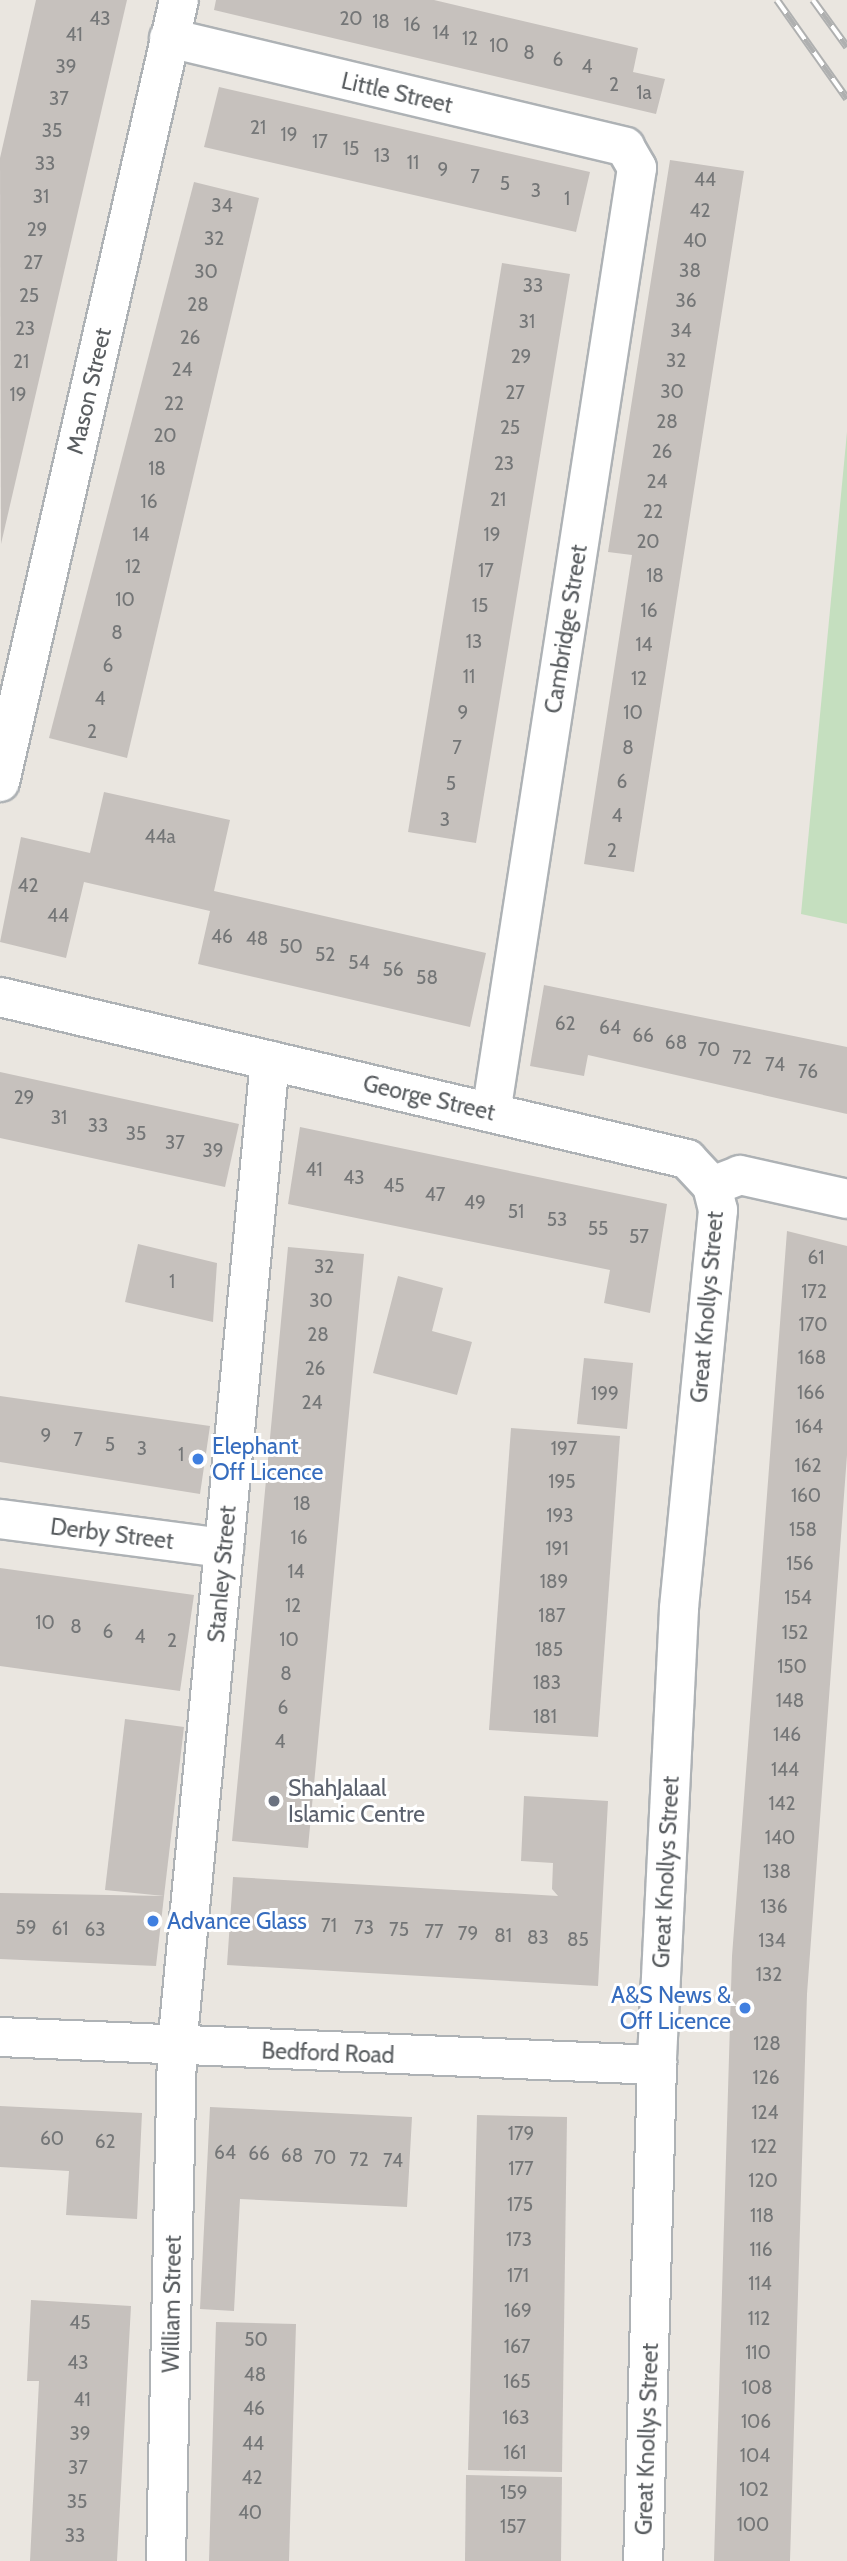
<!DOCTYPE html>
<style>
body{margin:0}
#map{position:relative;width:847px;height:2561px;overflow:hidden;background:#eae6e0;font-family:Cabin,sans-serif}
div>[style]{position:absolute}
[style*='--x']{left:calc(var(--x)*1px);top:calc(var(--y)*1px);width:calc(var(--w)*1px);rotate:calc(var(--a)*1deg)}
.green>*{inset:0;background:#c5dfbf}
.building>*{inset:0;background:#c6c1bd}
.roads{filter:drop-shadow(2px 0 #aeb2b5) drop-shadow(-2px 0 #aeb2b5) drop-shadow(0 2px #aeb2b5) drop-shadow(0 -2px #aeb2b5)}
.minor>*{height:38px;margin:-19px;padding:0 19px;transform-origin:19px;border-radius:19px;background:#fff}
.rail>*{height:8px;margin-top:-4px;transform-origin:0;background:repeating-linear-gradient(90deg,#fff 0 16px,#afb0b0 0 32px);box-sizing:border-box;border-block:2px solid #afb0b0}
.dots>*{width:19px;height:19px;translate:-50% -50%;box-sizing:border-box;border:4px solid #fff;border-radius:50%}
span{translate:-50% -50%;white-space:nowrap;text-align:center;line-height:1.15;-webkit-text-stroke:6px #fff;paint-order:stroke}
.number-label{font-size:19px;color:#747677}
.number-label span{-webkit-text-stroke-width:0}
.street-label{font-size:23px;color:#595d60}
.shop-label{font-size:23px;color:#366cbe}
.left{translate:0 -50%;text-align:left}
.right{translate:-100% -50%;text-align:right}
.worship-label{font-size:23px;color:#5b616d}
</style>
<div id="map">
<div class="green">
<div style="clip-path:polygon(847px 432px,847px 924px,801px 914px)"></div>
</div>
<div class="building">
<div style="clip-path:polygon(36px 0,127px 0,1px 544px,0 158px)"></div>
<div style="clip-path:polygon(216px 0,434px 0,638px 48px,633px 72px,665px 79px,656px 114px,214px 10px)"></div>
<div style="clip-path:polygon(219px 87px,590px 172px,576px 232px,204px 147px)"></div>
<div style="clip-path:polygon(670px 160px,744px 171px,634px 872px,584px 864px,632px 555px,608px 552px)"></div>
<div style="clip-path:polygon(194px 182px,259px 198px,127px 758px,49px 738px)"></div>
<div style="clip-path:polygon(502px 263px,570px 274px,476px 843px,408px 832px)"></div>
<div style="clip-path:polygon(104px 792px,230px 820px,214px 891px,486px 953px,470px 1027px,198px 964px,210px 911px,84px 882px,66px 958px,0 942px,21px 837px,90px 853px)"></div>
<div style="clip-path:polygon(544px 985px,847px 1047px,847px 1114px,588px 1055px,584px 1076px,530px 1066px)"></div>
<div style="clip-path:polygon(0 1072px,239px 1124px,225px 1187px,0 1138px)"></div>
<div style="clip-path:polygon(300px 1127px,667px 1204px,650px 1313px,604px 1303px,610px 1270px,288px 1204px)"></div>
<div style="clip-path:polygon(787px 1231px,847px 1246px,847px 1455px,807px 1994px,790px 2561px,714px 2561px,732px 1956px)"></div>
<div style="clip-path:polygon(138px 1244px,217px 1263px,213px 1322px,125px 1302px)"></div>
<div style="clip-path:polygon(288px 1247px,364px 1254px,308px 1848px,232px 1841px)"></div>
<div style="clip-path:polygon(398px 1276px,443px 1288px,432px 1331px,472px 1342px,457px 1395px,373px 1373px)"></div>
<div style="clip-path:polygon(584px 1358px,633px 1363px,627px 1429px,577px 1424px)"></div>
<div style="clip-path:polygon(0 1396px,210px 1426px,200px 1494px,0 1462px)"></div>
<div style="clip-path:polygon(511px 1428px,620px 1436px,598px 1737px,489px 1730px)"></div>
<div style="clip-path:polygon(0 1568px,194px 1595px,180px 1691px,0 1666px)"></div>
<div style="clip-path:polygon(125px 1719px,184px 1727px,164px 1896px,105px 1890px)"></div>
<div style="clip-path:polygon(524px 1796px,608px 1801px,598px 1986px,227px 1965px,233px 1877px,558px 1896px,552px 1889px,553px 1863px,521px 1861px)"></div>
<div style="clip-path:polygon(0 1893px,164px 1896px,156px 1966px,0 1959px)"></div>
<div style="clip-path:polygon(0 2106px,142px 2113px,137px 2219px,66px 2215px,69px 2171px,0 2167px)"></div>
<div style="clip-path:polygon(210px 2107px,412px 2117px,407px 2207px,240px 2199px,234px 2311px,200px 2309px)"></div>
<div style="clip-path:polygon(477px 2115px,567px 2117px,562px 2472px,468px 2470px)"></div>
<div style="clip-path:polygon(31px 2300px,131px 2306px,117px 2561px,30px 2561px,39px 2381px,27px 2381px)"></div>
<div style="clip-path:polygon(216px 2322px,296px 2324px,289px 2561px,209px 2561px)"></div>
<div style="clip-path:polygon(466px 2475px,562px 2477px,561px 2561px,465px 2561px)"></div>
</div>
<div class="roads">
<div class="minor">
<div style="--x:169;--y:38;--w:469;--a:13.4"></div>
<div style="--x:625;--y:147;--w:24;--a:60"></div>
<div style="--x:637;--y:168;--w:956;--a:98.78"></div>
<div style="--x:0;--y:782;--w:802;--a:-77.11"></div>
<div style="--x:0;--y:997;--w:706;--a:13.27"></div>
<div style="--x:687;--y:1159;--w:37;--a:47"></div>
<div style="--x:712;--y:1186;--w:25;--a:76"></div>
<div style="--x:718;--y:1210;--w:401;--a:95.6"></div>
<div style="--x:679;--y:1609;--w:457;--a:92.8"></div>
<div style="--x:657;--y:2065;--w:496;--a:91.6"></div>
<div style="--x:712;--y:1186;--w:30;--a:-21"></div>
<div style="--x:740;--y:1175;--w:110;--a:12.6"></div>
<div style="--x:0;--y:1519;--w:226;--a:7.4"></div>
<div style="--x:0;--y:2037;--w:658;--a:2.44"></div>
<div style="--x:166;--y:2561;--w:514;--a:-88.77"></div>
<div style="--x:177;--y:2047;--w:991;--a:-84.62"></div>
</div>
</div>
<div class="rail">
<div style="--x:777;--y:0;--w:121;--a:54.7"></div>
<div style="--x:813;--y:0;--w:58;--a:54.1"></div>
</div>
<div class="dots">
<div style="left:198px;top:1459px;background:#3f7fe0"></div>
<div style="left:274px;top:1801px;background:#6b7280"></div>
<div style="left:153px;top:1921px;background:#3f7fe0"></div>
<div style="left:745px;top:2008px;background:#3f7fe0"></div>
</div>
<div class="number-label">
<span style="left:100px;top:19px">43</span>
<span style="left:351px;top:19px">20</span>
<span style="left:381px;top:22px">18</span>
<span style="left:412px;top:25px">16</span>
<span style="left:441px;top:33px">14</span>
<span style="left:74px;top:35px">41</span>
<span style="left:470px;top:39px">12</span>
<span style="left:499px;top:46px">10</span>
<span style="left:529px;top:53px">8</span>
<span style="left:558px;top:60px">6</span>
<span style="left:66px;top:67px">39</span>
<span style="left:587px;top:67px">4</span>
<span style="left:614px;top:85px">2</span>
<span style="left:644px;top:93px">1a</span>
<span style="left:59px;top:99px">37</span>
<span style="left:258px;top:128px">21</span>
<span style="left:52px;top:131px">35</span>
<span style="left:289px;top:135px">19</span>
<span style="left:320px;top:142px">17</span>
<span style="left:351px;top:149px">15</span>
<span style="left:382px;top:156px">13</span>
<span style="left:413px;top:163px">11</span>
<span style="left:45px;top:164px">33</span>
<span style="left:443px;top:170px">9</span>
<span style="left:475px;top:177px">7</span>
<span style="left:705px;top:180px">44</span>
<span style="left:505px;top:184px">5</span>
<span style="left:536px;top:191px">3</span>
<span style="left:41px;top:197px">31</span>
<span style="left:567px;top:199px">1</span>
<span style="left:222px;top:206px">34</span>
<span style="left:700px;top:211px">42</span>
<span style="left:37px;top:230px">29</span>
<span style="left:214px;top:239px">32</span>
<span style="left:695px;top:241px">40</span>
<span style="left:33px;top:263px">27</span>
<span style="left:690px;top:271px">38</span>
<span style="left:206px;top:272px">30</span>
<span style="left:533px;top:286px">33</span>
<span style="left:29px;top:296px">25</span>
<span style="left:686px;top:301px">36</span>
<span style="left:198px;top:305px">28</span>
<span style="left:527px;top:322px">31</span>
<span style="left:25px;top:329px">23</span>
<span style="left:681px;top:331px">34</span>
<span style="left:190px;top:338px">26</span>
<span style="left:521px;top:357px">29</span>
<span style="left:676px;top:361px">32</span>
<span style="left:21px;top:362px">21</span>
<span style="left:182px;top:370px">24</span>
<span style="left:672px;top:392px">30</span>
<span style="left:515px;top:393px">27</span>
<span style="left:18px;top:395px">19</span>
<span style="left:174px;top:404px">22</span>
<span style="left:667px;top:422px">28</span>
<span style="left:510px;top:428px">25</span>
<span style="left:165px;top:436px">20</span>
<span style="left:662px;top:452px">26</span>
<span style="left:504px;top:464px">23</span>
<span style="left:157px;top:469px">18</span>
<span style="left:657px;top:482px">24</span>
<span style="left:498px;top:500px">21</span>
<span style="left:149px;top:502px">16</span>
<span style="left:653px;top:512px">22</span>
<span style="left:141px;top:535px">14</span>
<span style="left:492px;top:535px">19</span>
<span style="left:648px;top:542px">20</span>
<span style="left:133px;top:567px">12</span>
<span style="left:486px;top:571px">17</span>
<span style="left:655px;top:576px">18</span>
<span style="left:125px;top:600px">10</span>
<span style="left:480px;top:606px">15</span>
<span style="left:649px;top:611px">16</span>
<span style="left:117px;top:633px">8</span>
<span style="left:474px;top:642px">13</span>
<span style="left:644px;top:645px">14</span>
<span style="left:108px;top:666px">6</span>
<span style="left:469px;top:677px">11</span>
<span style="left:639px;top:679px">12</span>
<span style="left:100px;top:699px">4</span>
<span style="left:463px;top:713px">9</span>
<span style="left:633px;top:713px">10</span>
<span style="left:92px;top:732px">2</span>
<span style="left:457px;top:748px">7</span>
<span style="left:628px;top:748px">8</span>
<span style="left:622px;top:782px">6</span>
<span style="left:451px;top:784px">5</span>
<span style="left:617px;top:816px">4</span>
<span style="left:445px;top:820px">3</span>
<span style="left:160px;top:837px">44a</span>
<span style="left:612px;top:851px">2</span>
<span style="left:28px;top:886px">42</span>
<span style="left:58px;top:916px">44</span>
<span style="left:222px;top:937px">46</span>
<span style="left:257px;top:939px">48</span>
<span style="left:291px;top:947px">50</span>
<span style="left:325px;top:955px">52</span>
<span style="left:359px;top:963px">54</span>
<span style="left:393px;top:970px">56</span>
<span style="left:427px;top:978px">58</span>
<span style="left:565px;top:1024px">62</span>
<span style="left:610px;top:1028px">64</span>
<span style="left:643px;top:1036px">66</span>
<span style="left:676px;top:1043px">68</span>
<span style="left:709px;top:1050px">70</span>
<span style="left:742px;top:1058px">72</span>
<span style="left:775px;top:1065px">74</span>
<span style="left:808px;top:1072px">76</span>
<span style="left:24px;top:1098px">29</span>
<span style="left:59px;top:1118px">31</span>
<span style="left:98px;top:1126px">33</span>
<span style="left:136px;top:1134px">35</span>
<span style="left:175px;top:1143px">37</span>
<span style="left:213px;top:1151px">39</span>
<span style="left:314px;top:1170px">41</span>
<span style="left:354px;top:1178px">43</span>
<span style="left:394px;top:1186px">45</span>
<span style="left:435px;top:1195px">47</span>
<span style="left:475px;top:1203px">49</span>
<span style="left:516px;top:1212px">51</span>
<span style="left:557px;top:1220px">53</span>
<span style="left:598px;top:1229px">55</span>
<span style="left:639px;top:1237px">57</span>
<span style="left:816px;top:1258px">61</span>
<span style="left:324px;top:1267px">32</span>
<span style="left:172px;top:1282px">1</span>
<span style="left:814px;top:1292px">172</span>
<span style="left:321px;top:1301px">30</span>
<span style="left:813px;top:1325px">170</span>
<span style="left:318px;top:1335px">28</span>
<span style="left:812px;top:1358px">168</span>
<span style="left:315px;top:1369px">26</span>
<span style="left:811px;top:1393px">166</span>
<span style="left:605px;top:1394px">199</span>
<span style="left:312px;top:1403px">24</span>
<span style="left:809px;top:1427px">164</span>
<span style="left:46px;top:1436px">9</span>
<span style="left:78px;top:1440px">7</span>
<span style="left:110px;top:1445px">5</span>
<span style="left:142px;top:1449px">3</span>
<span style="left:564px;top:1449px">197</span>
<span style="left:181px;top:1455px">1</span>
<span style="left:808px;top:1466px">162</span>
<span style="left:562px;top:1482px">195</span>
<span style="left:806px;top:1496px">160</span>
<span style="left:302px;top:1504px">18</span>
<span style="left:560px;top:1516px">193</span>
<span style="left:803px;top:1530px">158</span>
<span style="left:299px;top:1538px">16</span>
<span style="left:557px;top:1549px">191</span>
<span style="left:800px;top:1564px">156</span>
<span style="left:296px;top:1572px">14</span>
<span style="left:554px;top:1582px">189</span>
<span style="left:798px;top:1598px">154</span>
<span style="left:293px;top:1606px">12</span>
<span style="left:552px;top:1616px">187</span>
<span style="left:45px;top:1623px">10</span>
<span style="left:76px;top:1627px">8</span>
<span style="left:108px;top:1632px">6</span>
<span style="left:795px;top:1633px">152</span>
<span style="left:140px;top:1637px">4</span>
<span style="left:289px;top:1640px">10</span>
<span style="left:172px;top:1641px">2</span>
<span style="left:549px;top:1650px">185</span>
<span style="left:792px;top:1667px">150</span>
<span style="left:286px;top:1674px">8</span>
<span style="left:547px;top:1683px">183</span>
<span style="left:790px;top:1701px">148</span>
<span style="left:283px;top:1708px">6</span>
<span style="left:545px;top:1717px">181</span>
<span style="left:787px;top:1735px">146</span>
<span style="left:280px;top:1742px">4</span>
<span style="left:785px;top:1770px">144</span>
<span style="left:782px;top:1804px">142</span>
<span style="left:780px;top:1838px">140</span>
<span style="left:777px;top:1872px">138</span>
<span style="left:774px;top:1907px">136</span>
<span style="left:329px;top:1926px">71</span>
<span style="left:26px;top:1928px">59</span>
<span style="left:364px;top:1928px">73</span>
<span style="left:60px;top:1929px">61</span>
<span style="left:95px;top:1930px">63</span>
<span style="left:399px;top:1930px">75</span>
<span style="left:434px;top:1932px">77</span>
<span style="left:468px;top:1934px">79</span>
<span style="left:503px;top:1936px">81</span>
<span style="left:538px;top:1938px">83</span>
<span style="left:578px;top:1940px">85</span>
<span style="left:772px;top:1941px">134</span>
<span style="left:769px;top:1975px">132</span>
<span style="left:767px;top:2044px">128</span>
<span style="left:766px;top:2078px">126</span>
<span style="left:765px;top:2113px">124</span>
<span style="left:521px;top:2134px">179</span>
<span style="left:52px;top:2139px">60</span>
<span style="left:105px;top:2142px">62</span>
<span style="left:764px;top:2147px">122</span>
<span style="left:225px;top:2153px">64</span>
<span style="left:259px;top:2154px">66</span>
<span style="left:292px;top:2156px">68</span>
<span style="left:325px;top:2158px">70</span>
<span style="left:359px;top:2160px">72</span>
<span style="left:393px;top:2161px">74</span>
<span style="left:521px;top:2169px">177</span>
<span style="left:763px;top:2181px">120</span>
<span style="left:520px;top:2205px">175</span>
<span style="left:762px;top:2216px">118</span>
<span style="left:519px;top:2240px">173</span>
<span style="left:761px;top:2250px">116</span>
<span style="left:518px;top:2276px">171</span>
<span style="left:760px;top:2284px">114</span>
<span style="left:518px;top:2311px">169</span>
<span style="left:759px;top:2319px">112</span>
<span style="left:80px;top:2323px">45</span>
<span style="left:256px;top:2340px">50</span>
<span style="left:517px;top:2347px">167</span>
<span style="left:758px;top:2353px">110</span>
<span style="left:78px;top:2363px">43</span>
<span style="left:255px;top:2375px">48</span>
<span style="left:517px;top:2382px">165</span>
<span style="left:757px;top:2388px">108</span>
<span style="left:82px;top:2400px">41</span>
<span style="left:254px;top:2409px">46</span>
<span style="left:516px;top:2418px">163</span>
<span style="left:756px;top:2422px">106</span>
<span style="left:80px;top:2434px">39</span>
<span style="left:253px;top:2444px">44</span>
<span style="left:515px;top:2453px">161</span>
<span style="left:755px;top:2456px">104</span>
<span style="left:78px;top:2468px">37</span>
<span style="left:252px;top:2478px">42</span>
<span style="left:754px;top:2490px">102</span>
<span style="left:514px;top:2493px">159</span>
<span style="left:77px;top:2502px">35</span>
<span style="left:250px;top:2513px">40</span>
<span style="left:753px;top:2525px">100</span>
<span style="left:513px;top:2527px">157</span>
<span style="left:75px;top:2536px">33</span>
</div>
<div class="street-label">
<span style="left:397px;top:93px;rotate:13deg">Little Street</span>
<span style="left:89px;top:391px;rotate:-77deg">Mason Street</span>
<span style="left:566px;top:629px;rotate:-81deg">Cambridge Street</span>
<span style="left:429px;top:1098px;rotate:13deg">George Street</span>
<span style="left:707px;top:1307px;rotate:-85deg">Great Knollys Street</span>
<span style="left:112px;top:1534px;rotate:7deg">Derby Street</span>
<span style="left:222px;top:1574px;rotate:-85deg">Stanley Street</span>
<span style="left:666px;top:1872px;rotate:-87deg">Great Knollys Street</span>
<span style="left:328px;top:2053px;rotate:2deg">Bedford Road</span>
<span style="left:172px;top:2304px;rotate:-89deg">William Street</span>
<span style="left:647px;top:2439px;rotate:-88deg">Great Knollys Street</span>
</div>
<div class="shop-label">
<span class="left" style="left:212px;top:1459px">Elephant<br>Off Licence</span>
<span class="left" style="left:167px;top:1921px">Advance Glass</span>
<span class="right" style="left:731px;top:2008px">A&amp;S News &amp;<br>Off Licence</span>
</div>
<div class="worship-label">
<span class="left" style="left:288px;top:1801px">ShahJalaal<br>Islamic Centre</span>
</div>
</div>
